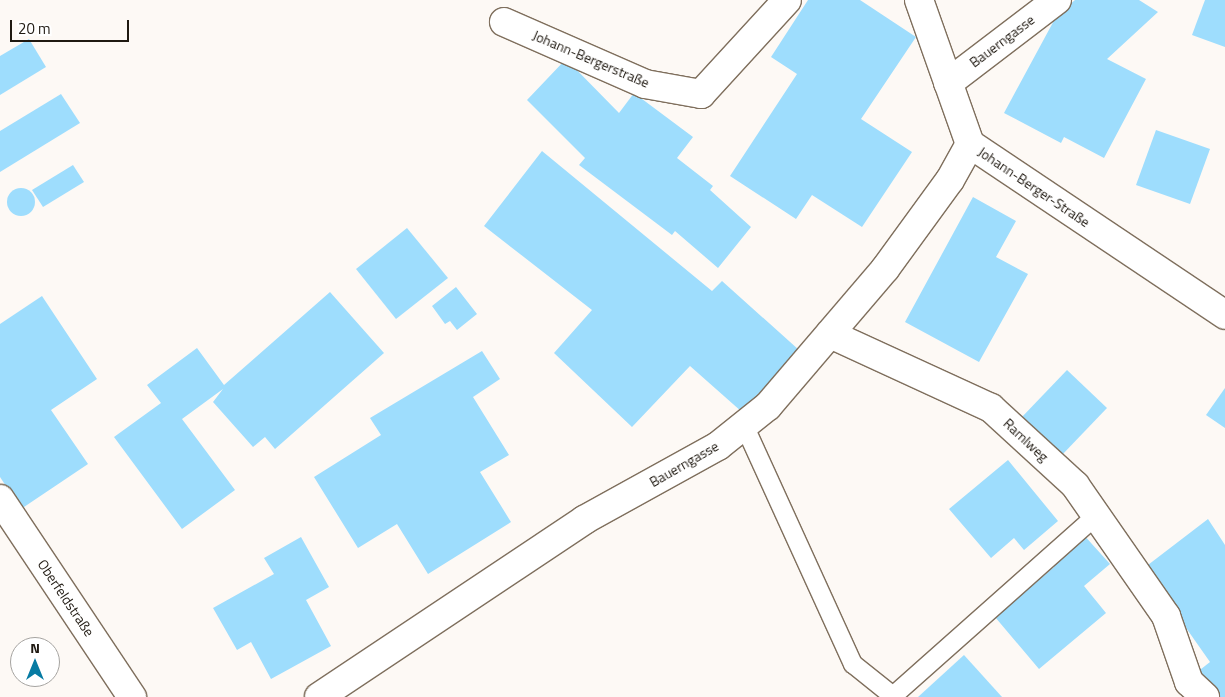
<!DOCTYPE html>
<meta charset="utf-8">
<style>
body{margin:0}
#map{position:relative;width:1225px;height:697px;overflow:hidden;background:#fdf9f5;font-family:"Titillium Web",sans-serif}
div>[style]{position:absolute}
[style*='--x']{left:calc(var(--x)*1px);top:calc(var(--y)*1px);width:calc(var(--w)*1px);rotate:calc(var(--a)*1deg)}
.building>*{inset:0;background:#9eddfd}
.round{border-radius:50%}
.roads{filter:drop-shadow(1px 0 #7f6f5d) drop-shadow(-1px 0 #7f6f5d) drop-shadow(0 1px #7f6f5d) drop-shadow(0 -1px #7f6f5d)}
.service>*{height:18px;margin:-9px;padding:0 9px;transform-origin:9px;border-radius:9px;background:#fff}
.minor>*{height:28px;margin:-14px;padding:0 14px;transform-origin:14px;border-radius:14px;background:#fff}
span{translate:-50% -50%;white-space:nowrap;text-align:center;line-height:1.15;-webkit-text-stroke:4px #fff;paint-order:stroke}
.street-label{font-size:14px;color:#1f1911}
.north{position:absolute;left:10px;top:637px;width:50px;height:50px;box-sizing:border-box;background:#fff;border:1px solid #a5a3a0;border-radius:50%;rotate:0deg;font-size:14px;font-weight:700;line-height:20px;text-align:center;color:#1f1911}
.north::after{content:'';display:block;margin:auto;width:18px;height:22px;background:#077ba3;clip-path:polygon(50% 0,100% 100%,50% 72%,0 100%)}
.scale{position:absolute;left:10px;top:20px;width:119px;height:22px;box-sizing:border-box;border:2px solid #1f1911;border-top:0;padding-left:6px;font-size:15px;line-height:18px;white-space:nowrap;color:#1f1911;-webkit-text-stroke:4px #fff;paint-order:stroke}
</style>
<div id="map">
<div class="building">
<div style="clip-path:polygon(808px 0,860px 0,916px 37px,861px 119px,912px 152px,862px 227px,812px 195px,796px 219px,730px 176px,797px 74px,771px 57px)"></div>
<div style="clip-path:polygon(1075px 0,1139px 0,1158px 12px,1107px 59px,1146px 79px,1104px 158px,1064px 137px,1061px 143px,1004px 113px,1057px 15px)"></div>
<div style="clip-path:polygon(1205px 0,1225px 0,1225px 47px,1192px 35px)"></div>
<div style="clip-path:polygon(29px 39px,46px 67px,0 95px,0 56px)"></div>
<div style="clip-path:polygon(566px 59px,619px 113px,634px 93px,693px 137px,677px 158px,713px 186px,710px 190px,751px 227px,718px 268px,675px 231px,672px 235px,579px 165px,585px 158px,527px 100px)"></div>
<div style="clip-path:polygon(61px 94px,80px 123px,0 172px,0 131px)"></div>
<div style="clip-path:polygon(1156px 130px,1210px 149px,1190px 204px,1136px 185px)"></div>
<div style="clip-path:polygon(542px 151px,712px 291px,722px 281px,799px 350px,742px 412px,690px 366px,632px 427px,554px 353px,592px 310px,484px 226px)"></div>
<div style="clip-path:polygon(73px 165px,84px 182px,43px 207px,32px 190px)"></div>
<div class="round" style="left:7px;top:188px;width:28px;height:28px"></div>
<div style="clip-path:polygon(973px 197px,1016px 221px,996px 257px,1028px 274px,979px 362px,905px 322px)"></div>
<div style="clip-path:polygon(407px 228px,448px 278px,396px 319px,356px 269px)"></div>
<div style="clip-path:polygon(456px 287px,477px 314px,457px 330px,450px 321px,445px 324px,432px 306px)"></div>
<div style="clip-path:polygon(330px 292px,384px 353px,275px 449px,265px 437px,253px 447px,213px 402px,223px 389px,182px 419px,235px 490px,182px 529px,114px 437px,161px 403px,147px 385px,197px 348px,224px 385px)"></div>
<div style="clip-path:polygon(42px 296px,97px 379px,51px 410px,88px 464px,21px 509px,0 477px,0 324px)"></div>
<div style="clip-path:polygon(482px 351px,500px 379px,473px 397px,509px 455px,480px 472px,511px 522px,428px 574px,397px 524px,358px 548px,314px 477px,381px 435px,370px 418px)"></div>
<div style="clip-path:polygon(1067px 370px,1107px 408px,1061px 456px,1021px 418px)"></div>
<div style="clip-path:polygon(1225px 388px,1225px 428px,1206px 415px)"></div>
<div style="clip-path:polygon(1008px 460px,1058px 521px,1024px 550px,1014px 538px,991px 558px,949px 509px)"></div>
<div style="clip-path:polygon(1208px 519px,1225px 545px,1225px 697px,1217px 697px,1196px 673px,1210px 662px,1144px 568px)"></div>
<div style="clip-path:polygon(1082px 533px,1110px 564px,1084px 586px,1106px 613px,1039px 669px,995px 617px,1054px 567px,1049px 561px)"></div>
<div style="clip-path:polygon(301px 537px,329px 587px,306px 600px,331px 646px,271px 679px,251px 642px,237px 650px,213px 608px,274px 574px,264px 558px)"></div>
<div style="clip-path:polygon(964px 655px,1002px 697px,918px 697px)"></div>
</div>
<div class="roads">
<div class="service">
<div style="--x:744;--y:425;--w:263;--a:65.5"></div>
<div style="--x:853;--y:664;--w:51;--a:38.7"></div>
<div style="--x:893;--y:696;--w:273;--a:-41.6"></div>
</div>
<div class="minor">
<div style="--x:919;--y:0;--w:153;--a:70.5"></div>
<div style="--x:970;--y:144;--w:307;--a:33.8"></div>
<div style="--x:504;--y:22;--w:154;--a:23.7"></div>
<div style="--x:645;--y:84;--w:57;--a:10.1"></div>
<div style="--x:701;--y:94;--w:127;--a:-47.5"></div>
<div style="--x:948;--y:83;--w:137;--a:-37.3"></div>
<div style="--x:830;--y:334;--w:177;--a:24.7"></div>
<div style="--x:991;--y:408;--w:114;--a:42.5"></div>
<div style="--x:1075;--y:485;--w:160;--a:55.2"></div>
<div style="--x:1166;--y:616;--w:70;--a:70.8"></div>
<div style="--x:1189;--y:682;--w:22;--a:43"></div>
<div style="--x:0;--y:499;--w:238;--a:56.3"></div>
<div style="--x:319;--y:697;--w:319;--a:-33.7"></div>
<div style="--x:584;--y:520;--w:153;--a:-28.9"></div>
<div style="--x:718;--y:446;--w:64;--a:-38.7"></div>
<div style="--x:768;--y:406;--w:180;--a:-49.5"></div>
<div style="--x:885;--y:269;--w:110;--a:-53.9"></div>
<div style="--x:950;--y:180;--w:41;--a:-60.9"></div>
</div>
</div>
<div class="street-label">
<span style="left:1002px;top:41px;rotate:-37deg">Bauerngasse</span>
<span style="left:591px;top:59px;rotate:23deg">Johann-Bergerstraße</span>
<span style="left:1034px;top:187px;rotate:34deg">Johann-Berger-Straße</span>
<span style="left:1026px;top:440px;rotate:43deg">Ramlweg</span>
<span style="left:684px;top:464px;rotate:-30deg">Bauerngasse</span>
<span style="left:66px;top:598px;rotate:56deg">Oberfeldstraße</span>
</div>
<div class="north">N</div>
<div class="scale">20 m</div>
</div>
